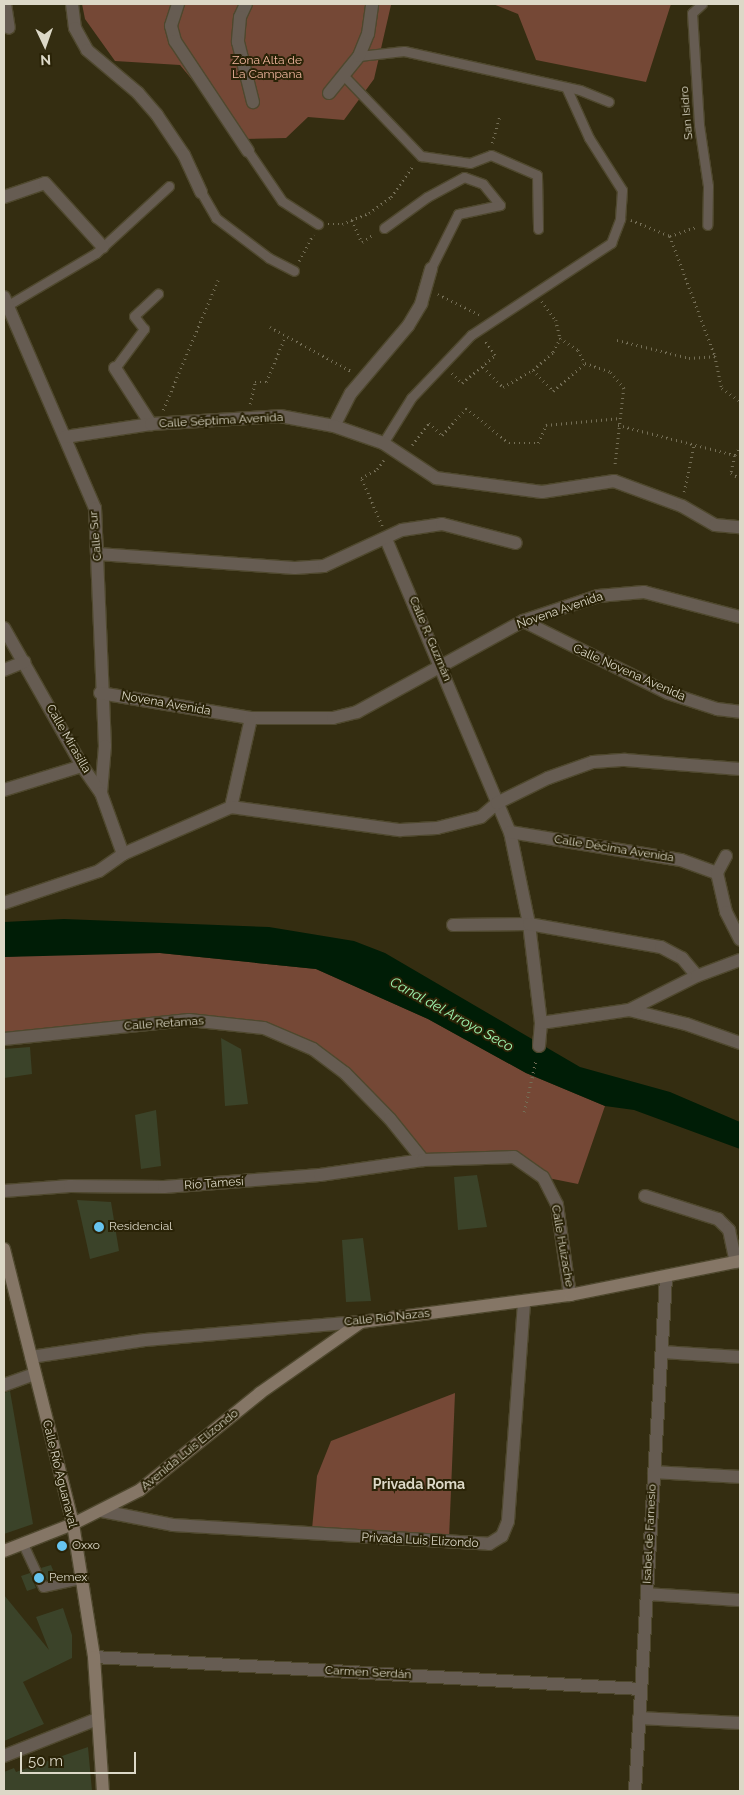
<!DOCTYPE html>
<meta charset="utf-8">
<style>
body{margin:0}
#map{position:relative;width:744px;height:1795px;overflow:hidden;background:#342d11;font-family:Raleway,sans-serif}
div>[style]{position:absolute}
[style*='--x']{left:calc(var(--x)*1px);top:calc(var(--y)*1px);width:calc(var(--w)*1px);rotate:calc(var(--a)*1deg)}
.green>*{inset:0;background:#754836}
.water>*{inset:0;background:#001d06}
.building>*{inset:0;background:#3b4329}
.path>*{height:2.5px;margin-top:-1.25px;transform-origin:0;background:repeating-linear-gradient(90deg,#746e56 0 1px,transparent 0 5px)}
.roads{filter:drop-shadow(1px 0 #4f482e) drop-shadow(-1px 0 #4f482e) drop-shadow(0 1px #4f482e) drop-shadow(0 -1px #4f482e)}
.lane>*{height:9px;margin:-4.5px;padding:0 4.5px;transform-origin:4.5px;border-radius:4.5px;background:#665c52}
.street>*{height:12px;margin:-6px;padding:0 6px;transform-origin:6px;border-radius:6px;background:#665c52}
.secondary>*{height:12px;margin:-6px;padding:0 6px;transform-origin:6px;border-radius:6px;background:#857666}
.dots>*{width:14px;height:14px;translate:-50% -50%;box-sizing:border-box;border:2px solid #2a2307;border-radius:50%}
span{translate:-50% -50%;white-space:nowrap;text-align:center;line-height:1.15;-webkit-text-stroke:4px #2a2307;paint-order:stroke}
.park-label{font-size:12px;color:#f3b8a0}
.street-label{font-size:12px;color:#dcd8c7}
.poi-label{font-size:12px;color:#dcd8c7}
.left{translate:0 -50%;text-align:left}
.water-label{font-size:14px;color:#9ff6b0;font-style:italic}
.neighbourhood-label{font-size:14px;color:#dcd8c7;font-weight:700}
.frame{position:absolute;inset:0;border:5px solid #dcd8c7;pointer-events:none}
.north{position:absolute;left:20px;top:20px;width:50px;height:50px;-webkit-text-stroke:4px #2a2307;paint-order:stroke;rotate:177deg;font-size:14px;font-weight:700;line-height:20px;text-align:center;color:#dcd8c7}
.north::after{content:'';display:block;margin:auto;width:18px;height:22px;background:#dcd8c7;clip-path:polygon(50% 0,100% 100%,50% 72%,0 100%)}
.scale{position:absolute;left:20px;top:1752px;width:116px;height:22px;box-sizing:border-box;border:2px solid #dcd8c7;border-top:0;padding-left:6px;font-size:15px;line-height:18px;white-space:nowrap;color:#dcd8c7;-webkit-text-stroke:4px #2a2307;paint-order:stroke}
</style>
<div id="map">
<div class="green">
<div style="clip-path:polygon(82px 4px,391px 4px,391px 5px,374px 79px,344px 120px,308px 117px,286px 138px,241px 139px,180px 65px,115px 61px,85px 19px)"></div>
<div style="clip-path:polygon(493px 4px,671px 4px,646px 82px,536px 60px,518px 14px)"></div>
<div style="clip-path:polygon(89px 952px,160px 953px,316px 969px,428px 1019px,526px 1073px,605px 1106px,578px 1184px,543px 1177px,514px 1157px,423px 1160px,313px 1049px,231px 1022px,4px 1039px,4px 957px)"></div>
<div style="clip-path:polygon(455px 1393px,449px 1539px,312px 1529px,317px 1476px,331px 1441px)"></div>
</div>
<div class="water">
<div style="clip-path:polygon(64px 919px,269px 927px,354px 941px,385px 953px,580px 1067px,670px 1092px,740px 1122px,740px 1149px,634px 1110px,605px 1106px,526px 1073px,428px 1019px,316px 969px,160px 953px,4px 957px,4px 922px)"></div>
</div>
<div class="building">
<div style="clip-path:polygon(221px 1038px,241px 1049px,248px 1104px,225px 1106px)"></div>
<div style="clip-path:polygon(30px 1047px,32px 1074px,4px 1078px,4px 1049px)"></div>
<div style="clip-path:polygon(156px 1110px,161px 1166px,141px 1169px,135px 1115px)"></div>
<div style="clip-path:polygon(477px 1175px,487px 1227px,458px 1230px,454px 1177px)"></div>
<div style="clip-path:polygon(77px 1200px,111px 1202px,119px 1251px,90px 1259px)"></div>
<div style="clip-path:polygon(363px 1238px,371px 1301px,346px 1302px,342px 1240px)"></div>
<div style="clip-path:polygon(10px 1391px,33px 1524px,4px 1534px,4px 1393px)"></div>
<div style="clip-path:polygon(51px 1565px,56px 1578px,47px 1580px,41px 1568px)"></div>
<div style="clip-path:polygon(30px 1573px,36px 1588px,27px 1591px,21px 1576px)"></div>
<div style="clip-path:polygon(4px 1595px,49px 1650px,36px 1617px,63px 1608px,72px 1635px,72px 1658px,23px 1682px,44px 1724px,4px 1741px)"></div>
<div style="clip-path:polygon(88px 1747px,92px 1791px,4px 1791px,4px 1772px,14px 1768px,16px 1772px)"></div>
</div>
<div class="path">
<div style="--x:492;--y:143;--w:29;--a:-74"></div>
<div style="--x:352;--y:220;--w:24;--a:66"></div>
<div style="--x:362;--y:242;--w:14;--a:-34"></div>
<div style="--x:631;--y:220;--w:42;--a:22.3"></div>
<div style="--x:670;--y:236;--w:28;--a:-19"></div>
<div style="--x:328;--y:224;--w:14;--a:0"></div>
<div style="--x:342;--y:224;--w:29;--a:-22"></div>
<div style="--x:369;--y:213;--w:27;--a:-36"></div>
<div style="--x:391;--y:197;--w:39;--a:-55"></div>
<div style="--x:670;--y:236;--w:128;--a:69.4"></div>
<div style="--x:715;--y:356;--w:33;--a:78"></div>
<div style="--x:722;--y:388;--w:22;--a:36"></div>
<div style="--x:299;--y:261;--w:30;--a:-62"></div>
<div style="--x:438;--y:294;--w:47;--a:26.6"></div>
<div style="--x:542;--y:301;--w:24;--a:54"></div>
<div style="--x:556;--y:320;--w:18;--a:77"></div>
<div style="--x:560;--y:338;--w:22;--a:34"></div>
<div style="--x:578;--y:350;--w:15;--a:62"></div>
<div style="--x:585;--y:363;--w:28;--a:19"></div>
<div style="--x:611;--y:372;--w:21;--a:51"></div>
<div style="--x:624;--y:388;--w:80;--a:96.5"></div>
<div style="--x:270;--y:327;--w:92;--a:28.5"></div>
<div style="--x:617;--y:340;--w:74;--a:14"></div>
<div style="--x:689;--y:358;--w:26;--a:-4"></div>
<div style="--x:483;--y:367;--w:28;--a:45"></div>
<div style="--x:503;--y:387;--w:34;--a:-30"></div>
<div style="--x:533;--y:370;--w:27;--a:-42"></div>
<div style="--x:553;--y:352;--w:16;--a:-63"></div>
<div style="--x:533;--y:370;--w:29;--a:46"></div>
<div style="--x:553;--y:391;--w:43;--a:-41.2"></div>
<div style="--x:452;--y:373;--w:14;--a:45"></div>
<div style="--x:462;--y:383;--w:43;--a:-40.3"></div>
<div style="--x:495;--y:355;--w:19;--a:-126"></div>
<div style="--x:250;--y:404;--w:23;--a:-77"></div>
<div style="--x:255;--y:382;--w:11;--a:0"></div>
<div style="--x:266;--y:382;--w:49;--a:-67.1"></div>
<div style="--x:163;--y:410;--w:141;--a:-67.1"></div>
<div style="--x:618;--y:425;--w:121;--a:14.4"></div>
<div style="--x:735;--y:455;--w:10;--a:-61"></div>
<div style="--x:412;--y:445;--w:28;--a:-52"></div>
<div style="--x:429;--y:423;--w:18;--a:43"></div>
<div style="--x:442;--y:435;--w:36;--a:-48"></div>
<div style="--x:466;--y:408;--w:55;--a:39.1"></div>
<div style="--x:509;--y:443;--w:29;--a:0"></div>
<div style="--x:538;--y:443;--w:20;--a:-66"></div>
<div style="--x:546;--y:425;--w:75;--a:-5.3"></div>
<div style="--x:735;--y:456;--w:17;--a:103"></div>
<div style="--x:731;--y:473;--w:10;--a:29"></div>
<div style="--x:684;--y:492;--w:49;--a:-78.2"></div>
<div style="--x:382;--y:526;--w:52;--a:-113.6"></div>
<div style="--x:361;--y:478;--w:18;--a:-29"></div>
<div style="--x:377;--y:469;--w:11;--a:-52"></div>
<div style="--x:524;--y:1112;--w:54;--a:-77.2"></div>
</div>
<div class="roads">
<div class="lane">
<div style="--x:702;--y:4;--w:13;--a:138"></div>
<div style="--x:692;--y:13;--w:112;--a:86.4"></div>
<div style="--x:699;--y:125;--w:62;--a:81.6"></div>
<div style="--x:708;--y:186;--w:39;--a:91"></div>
<div style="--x:359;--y:56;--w:45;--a:-6.3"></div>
<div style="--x:404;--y:51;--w:180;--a:12.5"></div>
<div style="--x:580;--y:90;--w:31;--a:22"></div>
<div style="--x:345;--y:77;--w:110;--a:46.1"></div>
<div style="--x:421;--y:156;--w:49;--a:8.1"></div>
<div style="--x:470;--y:163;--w:22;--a:-21"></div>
<div style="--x:491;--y:155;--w:50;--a:23.5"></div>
<div style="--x:537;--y:175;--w:54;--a:88.9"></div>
<div style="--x:248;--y:151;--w:60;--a:55.8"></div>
<div style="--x:282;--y:201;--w:43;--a:32.6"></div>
<div style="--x:201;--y:192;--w:30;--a:60"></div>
<div style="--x:216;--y:218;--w:66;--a:37"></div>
<div style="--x:269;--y:258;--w:28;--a:27"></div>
<div style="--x:384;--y:228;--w:53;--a:-35.8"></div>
<div style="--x:427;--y:197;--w:42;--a:-28.4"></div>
<div style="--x:464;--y:177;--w:20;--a:20"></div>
<div style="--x:483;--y:184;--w:27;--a:51"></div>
<div style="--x:500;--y:205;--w:43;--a:167.9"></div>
<div style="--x:458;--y:214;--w:60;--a:116.6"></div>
<div style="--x:8;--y:305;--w:102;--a:-30.6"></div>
<div style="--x:96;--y:253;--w:99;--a:-42.5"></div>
<div style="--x:115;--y:368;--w:49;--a:-53.4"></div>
<div style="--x:144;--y:329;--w:16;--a:-128"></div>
<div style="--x:134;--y:316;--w:33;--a:-43"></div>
<div style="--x:383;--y:443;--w:53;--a:-58.1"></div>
<div style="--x:411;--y:398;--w:87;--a:-46.4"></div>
<div style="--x:471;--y:335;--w:168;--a:-33.3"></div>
<div style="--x:611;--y:243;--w:26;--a:-69"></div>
<div style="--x:620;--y:219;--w:29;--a:-86"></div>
<div style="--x:622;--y:190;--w:62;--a:-122.4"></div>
<div style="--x:589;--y:138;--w:56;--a:-114.3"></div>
<div style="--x:23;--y:1544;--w:47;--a:65.1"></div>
<div style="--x:43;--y:1587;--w:40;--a:-12"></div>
</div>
<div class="street">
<div style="--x:5;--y:4;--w:24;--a:81"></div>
<div style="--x:72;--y:4;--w:24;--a:83"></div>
<div style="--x:75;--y:28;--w:25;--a:61"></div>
<div style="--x:87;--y:50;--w:67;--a:40.1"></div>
<div style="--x:138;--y:93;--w:29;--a:49"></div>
<div style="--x:157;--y:115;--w:48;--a:56"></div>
<div style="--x:184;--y:155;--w:41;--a:65.3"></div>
<div style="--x:178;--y:4;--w:23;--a:108"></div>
<div style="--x:171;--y:26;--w:16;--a:75"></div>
<div style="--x:175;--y:41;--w:132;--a:56.4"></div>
<div style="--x:246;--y:4;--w:14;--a:115"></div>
<div style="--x:240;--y:17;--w:25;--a:95"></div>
<div style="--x:238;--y:42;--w:62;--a:76"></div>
<div style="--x:329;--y:93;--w:48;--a:-51"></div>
<div style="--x:359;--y:56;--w:24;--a:-68"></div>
<div style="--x:368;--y:34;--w:30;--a:-82"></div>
<div style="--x:4;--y:197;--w:43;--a:-18.9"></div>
<div style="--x:45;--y:183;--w:86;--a:47.8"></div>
<div style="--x:4;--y:297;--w:230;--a:66.7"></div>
<div style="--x:95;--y:508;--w:238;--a:87.6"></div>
<div style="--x:105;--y:746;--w:47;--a:94.9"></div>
<div style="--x:115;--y:368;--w:67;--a:57.3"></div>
<div style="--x:334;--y:426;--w:37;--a:-63"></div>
<div style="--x:351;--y:393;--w:88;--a:-49.6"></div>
<div style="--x:408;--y:326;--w:26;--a:-59"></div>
<div style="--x:421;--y:304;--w:37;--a:-74"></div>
<div style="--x:65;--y:437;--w:87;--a:-8.6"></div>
<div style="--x:151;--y:424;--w:129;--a:-3.5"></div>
<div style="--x:280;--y:416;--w:55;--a:10.5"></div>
<div style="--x:334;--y:426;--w:52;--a:19.1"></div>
<div style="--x:383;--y:443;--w:64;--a:33.4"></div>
<div style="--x:436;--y:478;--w:107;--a:7.5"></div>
<div style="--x:542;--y:492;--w:73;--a:-8.7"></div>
<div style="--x:614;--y:481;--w:72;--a:20.2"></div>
<div style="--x:682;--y:506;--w:38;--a:30"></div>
<div style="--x:715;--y:525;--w:25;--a:5"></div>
<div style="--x:386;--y:539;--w:318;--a:67.1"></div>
<div style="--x:510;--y:832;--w:94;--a:78.3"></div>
<div style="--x:529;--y:924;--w:100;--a:83.1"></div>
<div style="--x:541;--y:1023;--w:23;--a:95"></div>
<div style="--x:98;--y:554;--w:197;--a:4.1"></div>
<div style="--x:295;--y:568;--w:29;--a:-4"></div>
<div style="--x:324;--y:566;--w:86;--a:-24.8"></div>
<div style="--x:402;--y:530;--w:40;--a:-8.5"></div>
<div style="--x:442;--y:524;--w:76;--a:14.4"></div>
<div style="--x:523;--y:621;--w:162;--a:26.4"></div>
<div style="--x:668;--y:693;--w:52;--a:18.1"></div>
<div style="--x:717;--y:709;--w:23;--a:7"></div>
<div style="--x:4;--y:628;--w:159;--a:60.5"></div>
<div style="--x:82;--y:766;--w:33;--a:55"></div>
<div style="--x:101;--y:793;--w:65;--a:70.2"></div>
<div style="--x:4;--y:670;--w:22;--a:-22"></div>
<div style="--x:100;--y:693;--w:153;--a:9.4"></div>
<div style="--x:251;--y:718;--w:82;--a:0"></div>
<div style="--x:333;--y:718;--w:25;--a:-14"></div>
<div style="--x:357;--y:712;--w:189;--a:-28.7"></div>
<div style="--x:523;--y:621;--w:79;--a:-18.4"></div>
<div style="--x:598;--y:596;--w:46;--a:-5"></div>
<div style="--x:644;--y:592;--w:99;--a:14.6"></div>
<div style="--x:4;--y:790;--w:82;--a:-17.1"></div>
<div style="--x:231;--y:807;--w:91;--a:-77.3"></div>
<div style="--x:510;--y:832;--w:173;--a:9.3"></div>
<div style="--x:681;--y:860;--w:38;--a:20"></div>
<div style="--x:726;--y:856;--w:19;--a:118"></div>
<div style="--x:717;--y:873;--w:40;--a:77"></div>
<div style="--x:726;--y:912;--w:31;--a:63"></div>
<div style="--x:4;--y:903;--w:100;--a:-18.6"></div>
<div style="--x:99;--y:871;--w:29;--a:-35"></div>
<div style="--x:123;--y:854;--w:118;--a:-23.5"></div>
<div style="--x:231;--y:807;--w:171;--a:7.8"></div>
<div style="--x:400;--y:830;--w:37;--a:-3"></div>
<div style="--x:437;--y:828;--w:45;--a:-14"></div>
<div style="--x:481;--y:817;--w:21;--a:-41"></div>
<div style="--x:497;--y:803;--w:57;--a:-26.1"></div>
<div style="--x:548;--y:778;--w:48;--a:-19.6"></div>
<div style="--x:593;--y:762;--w:32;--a:-4"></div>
<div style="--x:625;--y:760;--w:115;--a:4.5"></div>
<div style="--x:453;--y:925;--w:76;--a:-0.8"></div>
<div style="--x:529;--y:924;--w:134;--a:9.9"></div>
<div style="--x:661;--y:947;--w:24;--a:28"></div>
<div style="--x:682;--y:958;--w:23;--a:50"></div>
<div style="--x:629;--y:1010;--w:59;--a:13.8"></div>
<div style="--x:686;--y:1024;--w:57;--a:19.4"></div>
<div style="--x:541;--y:1023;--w:89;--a:-8.4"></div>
<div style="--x:629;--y:1010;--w:76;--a:-26.6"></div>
<div style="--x:697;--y:976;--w:46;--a:-20.4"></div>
<div style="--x:4;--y:1039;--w:186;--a:-5.9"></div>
<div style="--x:189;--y:1020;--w:75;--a:6.1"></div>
<div style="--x:264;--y:1028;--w:53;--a:23.2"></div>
<div style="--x:313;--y:1049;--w:40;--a:37"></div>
<div style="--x:345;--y:1073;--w:64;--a:45.6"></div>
<div style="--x:390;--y:1119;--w:53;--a:51.2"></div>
<div style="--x:4;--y:1191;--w:66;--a:-4.3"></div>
<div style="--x:70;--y:1186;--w:94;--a:0.6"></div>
<div style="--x:164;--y:1187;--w:156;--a:-4.4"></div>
<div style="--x:320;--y:1175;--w:104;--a:-8.3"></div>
<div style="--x:423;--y:1160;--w:91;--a:-1.9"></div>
<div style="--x:514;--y:1157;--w:35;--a:35"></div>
<div style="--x:543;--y:1177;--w:31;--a:63"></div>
<div style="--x:557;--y:1205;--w:91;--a:81.8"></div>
<div style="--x:645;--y:1196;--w:77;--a:17.5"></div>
<div style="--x:718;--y:1219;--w:16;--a:45"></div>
<div style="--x:729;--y:1230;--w:33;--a:78"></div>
<div style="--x:662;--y:1352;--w:78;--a:3.7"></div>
<div style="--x:31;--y:1357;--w:115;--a:-8.5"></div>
<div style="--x:145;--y:1340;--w:217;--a:-4.8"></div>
<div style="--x:4;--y:1385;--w:32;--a:-20"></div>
<div style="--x:654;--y:1472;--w:86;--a:3.3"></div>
<div style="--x:102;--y:1511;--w:72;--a:11.2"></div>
<div style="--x:173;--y:1525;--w:317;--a:3.4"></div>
<div style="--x:489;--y:1544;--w:15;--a:-32"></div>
<div style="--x:502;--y:1536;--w:16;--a:-68"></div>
<div style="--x:508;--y:1521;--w:220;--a:-85.8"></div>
<div style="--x:647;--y:1594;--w:93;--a:3.7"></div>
<div style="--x:94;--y:1657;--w:548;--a:3.35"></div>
<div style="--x:639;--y:1718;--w:101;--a:2.8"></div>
<div style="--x:4;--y:1756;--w:100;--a:-21.7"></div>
<div style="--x:635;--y:1791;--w:514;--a:-86.54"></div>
</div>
<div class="secondary">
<div style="--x:4;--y:1249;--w:284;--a:75.9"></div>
<div style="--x:73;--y:1524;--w:135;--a:81"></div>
<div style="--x:94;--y:1657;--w:134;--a:86.2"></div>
<div style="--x:4;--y:1551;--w:74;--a:-21.4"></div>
<div style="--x:73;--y:1524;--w:75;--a:-26.9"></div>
<div style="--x:140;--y:1490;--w:154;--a:-38.9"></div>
<div style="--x:260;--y:1393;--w:123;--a:-35.1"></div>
<div style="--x:361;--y:1322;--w:211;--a:-7.4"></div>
<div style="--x:570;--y:1295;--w:173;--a:-11.3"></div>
</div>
</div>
<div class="dots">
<div style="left:99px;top:1227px;background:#67c4ef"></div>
<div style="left:62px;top:1546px;background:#67c4ef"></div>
<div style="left:39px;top:1578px;background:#67c4ef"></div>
</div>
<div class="park-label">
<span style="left:267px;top:68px">Zona Alta de<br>La Campana</span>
</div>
<div class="street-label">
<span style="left:687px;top:113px;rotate:-95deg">San Isidro</span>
<span style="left:221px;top:421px;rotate:-3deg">Calle Séptima Avenida</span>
<span style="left:96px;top:536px;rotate:-95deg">Calle Sur</span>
<span style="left:560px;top:611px;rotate:-19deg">Novena Avenida</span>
<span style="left:430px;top:639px;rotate:67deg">Calle R. Guzmán</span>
<span style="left:629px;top:673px;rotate:24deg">Calle Novena Avenida</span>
<span style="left:166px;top:704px;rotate:10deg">Novena Avenida</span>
<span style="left:68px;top:739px;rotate:60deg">Calle Mirasilla</span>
<span style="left:614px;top:849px;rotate:9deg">Calle Décima Avenida</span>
<span style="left:164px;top:1024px;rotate:-4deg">Calle Retamas</span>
<span style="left:214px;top:1184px;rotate:-4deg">Río Tamesí</span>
<span style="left:562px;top:1246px;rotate:80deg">Calle Huizache</span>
<span style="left:387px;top:1318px;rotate:-6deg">Calle Río Nazas</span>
<span style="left:190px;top:1450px;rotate:-39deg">Avenida Luis Elizondo</span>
<span style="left:59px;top:1474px;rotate:76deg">Calle Río Aguanaval</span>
<span style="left:650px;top:1534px;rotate:-87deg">Isabel de Farnesio</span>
<span style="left:420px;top:1541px;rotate:3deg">Privada Luis Elizondo</span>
<span style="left:368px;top:1673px;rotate:3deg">Carmen Serdán</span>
</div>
<div class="poi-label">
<span class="left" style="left:109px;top:1227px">Residencial</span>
<span class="left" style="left:72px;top:1546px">Oxxo</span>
<span class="left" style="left:49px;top:1578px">Pemex</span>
</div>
<div class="water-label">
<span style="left:452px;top:1014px;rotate:29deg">Canal del Arroyo Seco</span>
</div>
<div class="neighbourhood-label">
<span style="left:419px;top:1484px">Privada Roma</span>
</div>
<div class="frame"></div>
<div class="north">N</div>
<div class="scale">50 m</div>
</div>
